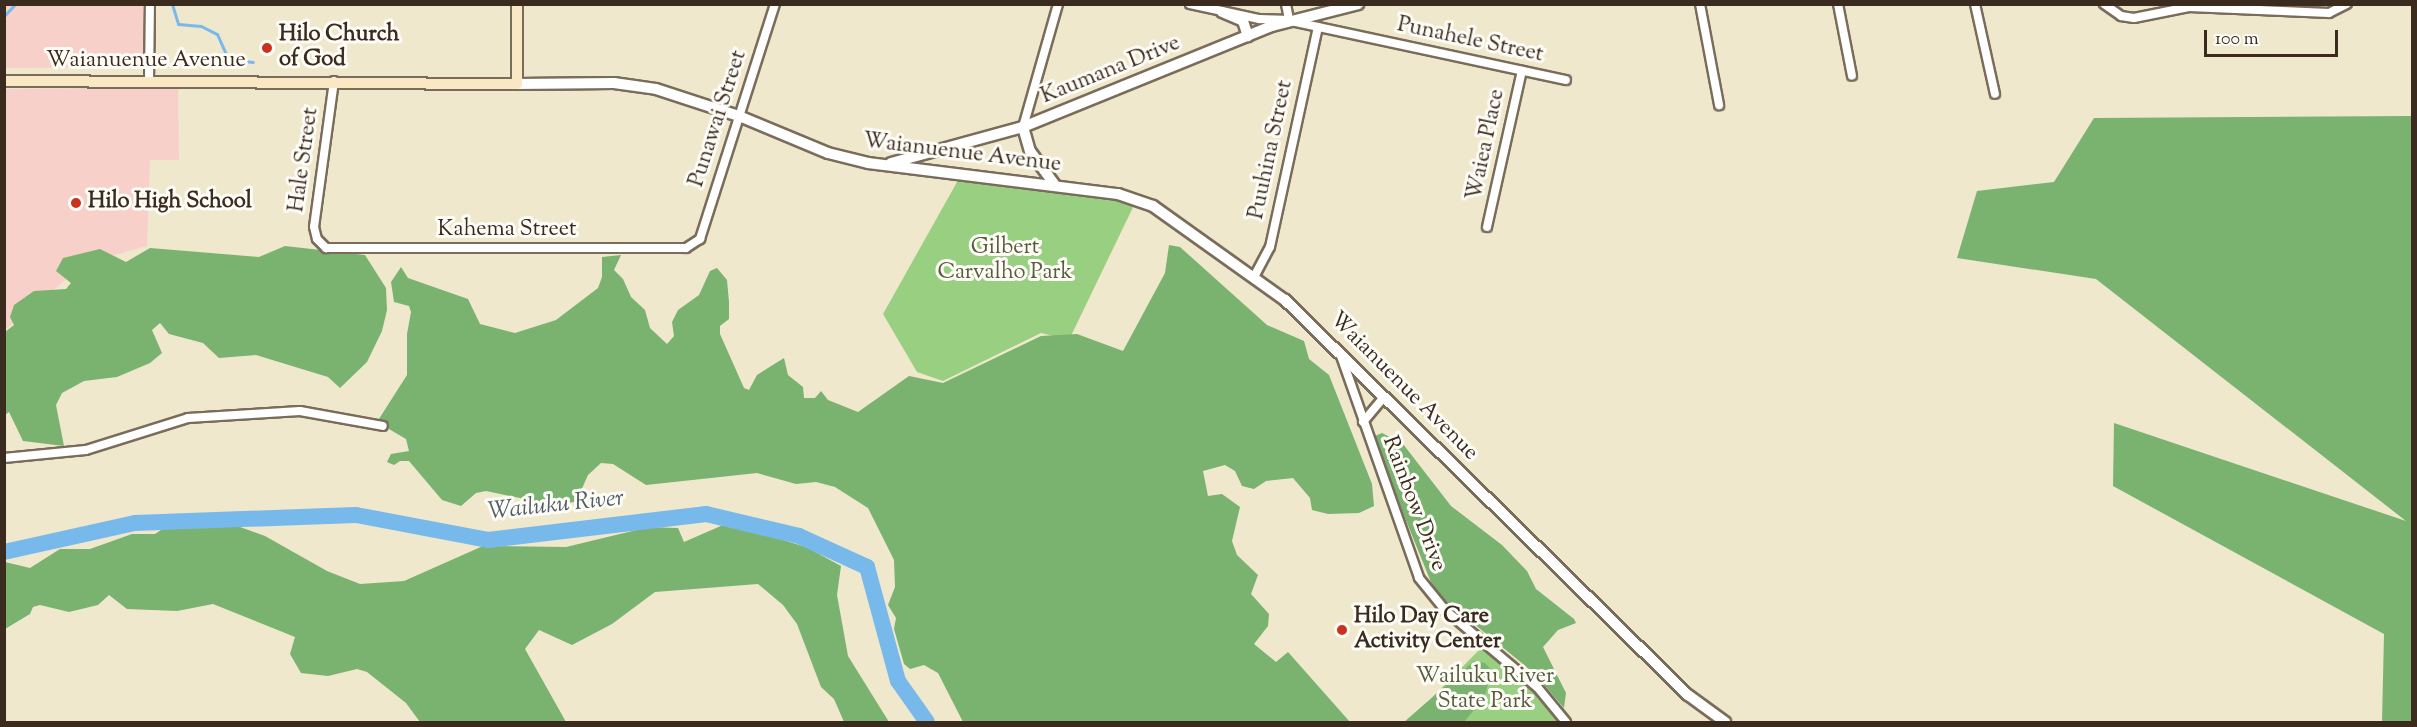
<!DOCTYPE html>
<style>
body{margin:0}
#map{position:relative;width:2417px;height:727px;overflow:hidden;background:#efe8cd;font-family:"Sorts Mill Goudy",serif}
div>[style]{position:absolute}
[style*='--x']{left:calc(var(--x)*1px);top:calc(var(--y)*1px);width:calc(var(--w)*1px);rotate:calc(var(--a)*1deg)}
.built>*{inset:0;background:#f7d0c9}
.green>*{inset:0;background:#99cf81}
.forest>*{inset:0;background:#7ab26f}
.stream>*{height:3px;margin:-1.5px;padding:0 1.5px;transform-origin:1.5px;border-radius:1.5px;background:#78b9ec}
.river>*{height:16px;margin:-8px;padding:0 8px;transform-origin:8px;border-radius:8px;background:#78b9ec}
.roads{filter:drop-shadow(2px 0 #7a6c5b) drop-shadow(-2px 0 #7a6c5b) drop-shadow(0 2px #7a6c5b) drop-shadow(0 -2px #7a6c5b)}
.minor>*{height:8px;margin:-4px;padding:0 4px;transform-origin:4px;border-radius:4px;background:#fff}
.tertiary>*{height:10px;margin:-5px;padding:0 5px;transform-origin:5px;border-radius:5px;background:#fff}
.secondary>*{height:10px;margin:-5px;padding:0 5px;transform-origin:5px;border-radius:5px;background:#fae7c3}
.dots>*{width:16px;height:16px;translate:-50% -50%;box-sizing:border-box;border:3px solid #fdfcf7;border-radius:50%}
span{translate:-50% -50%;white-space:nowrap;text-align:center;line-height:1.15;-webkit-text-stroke:6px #fdfcf7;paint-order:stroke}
.poi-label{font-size:22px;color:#3b2a1e;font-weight:700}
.left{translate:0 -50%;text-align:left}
.street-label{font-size:22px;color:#3b2a1e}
.park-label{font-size:22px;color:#575c3c}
.water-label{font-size:24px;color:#505c66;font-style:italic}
.frame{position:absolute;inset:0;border:6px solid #3b2a1e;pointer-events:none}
.scale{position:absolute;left:2204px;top:30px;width:134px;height:27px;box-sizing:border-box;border:3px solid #3b2a1e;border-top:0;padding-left:8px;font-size:18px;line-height:21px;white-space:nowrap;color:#3b2a1e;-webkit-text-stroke:4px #fdfcf7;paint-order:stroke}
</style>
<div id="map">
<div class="built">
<div style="clip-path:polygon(4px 5px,147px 5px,148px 52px,139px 67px,5px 68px)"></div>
<div style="clip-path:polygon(178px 87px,179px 160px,150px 160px,147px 246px,86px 263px,5px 330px,5px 89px)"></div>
</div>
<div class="green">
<div style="clip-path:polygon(961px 175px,1137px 199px,1069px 340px,1041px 333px,943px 381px,917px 372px,883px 314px)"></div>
<div style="clip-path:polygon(1483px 646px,1535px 692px,1559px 722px,1408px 722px)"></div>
</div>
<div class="forest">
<div style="clip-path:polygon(2412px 116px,2412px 722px,2382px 722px,2384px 634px,2113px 486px,2114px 423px,2406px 521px,2096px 279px,1957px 258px,1977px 191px,2054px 182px,2094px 118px)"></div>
<div style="clip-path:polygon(1169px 245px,1180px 247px,1267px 325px,1304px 341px,1309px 359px,1329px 375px,1372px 484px,1374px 506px,1359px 513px,1328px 514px,1312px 510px,1310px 498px,1293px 478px,1266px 481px,1254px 489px,1242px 486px,1235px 471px,1225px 465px,1203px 471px,1208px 496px,1222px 494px,1240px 507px,1232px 541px,1237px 555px,1258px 575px,1251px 594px,1269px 614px,1268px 626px,1254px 644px,1276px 662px,1288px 652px,1350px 722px,963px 722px,938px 673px,924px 665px,910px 669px,904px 664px,894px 629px,896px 618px,888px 605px,895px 587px,894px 560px,868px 508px,835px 487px,816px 482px,796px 484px,757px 473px,646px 485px,613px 464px,601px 463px,588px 475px,576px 502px,549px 504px,486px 491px,476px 493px,461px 506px,442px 500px,409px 461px,400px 461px,394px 465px,387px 462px,391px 454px,409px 451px,406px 439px,377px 422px,407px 375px,407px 334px,411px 312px,409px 306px,394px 302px,391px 282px,401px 267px,408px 278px,468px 299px,480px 324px,515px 333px,556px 320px,598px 288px,602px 277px,602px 257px,621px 255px,614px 270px,623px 279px,631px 297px,645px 310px,650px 328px,667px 344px,674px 336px,672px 322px,678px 310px,699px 295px,710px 271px,717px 268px,727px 280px,729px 302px,729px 319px,720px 326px,720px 334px,744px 388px,749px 390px,757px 375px,784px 358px,788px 375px,803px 387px,804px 398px,815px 398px,821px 391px,828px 400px,858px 412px,909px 376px,943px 383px,1041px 336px,1077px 334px,1123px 351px,1165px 273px)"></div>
<div style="clip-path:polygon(285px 246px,365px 255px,386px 288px,387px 310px,382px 331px,367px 362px,340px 388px,328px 377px,256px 355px,219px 358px,203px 343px,169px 334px,160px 323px,152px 330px,162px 353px,150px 363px,117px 377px,84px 381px,62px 393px,56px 405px,64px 446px,23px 441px,9px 412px,5px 415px,5px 332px,14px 325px,10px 317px,14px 305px,34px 291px,66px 289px,71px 283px,56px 271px,63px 258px,100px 249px,126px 262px,150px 248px,259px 257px)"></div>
<div style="clip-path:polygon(1382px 433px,1403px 444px,1451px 506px,1502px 545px,1527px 571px,1536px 589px,1574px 619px,1576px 623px,1558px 630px,1543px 647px,1566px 693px,1564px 708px,1535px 674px,1435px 592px,1375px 444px,1375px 436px)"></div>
<div style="clip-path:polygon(205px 525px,240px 527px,265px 536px,327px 571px,360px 584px,404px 581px,483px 546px,566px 547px,649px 527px,678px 528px,684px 542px,723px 525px,733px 525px,806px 547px,841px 566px,837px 595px,848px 656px,889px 722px,844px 722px,834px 699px,821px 687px,797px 624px,783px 605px,758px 584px,655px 592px,612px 624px,572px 645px,539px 630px,525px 649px,566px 722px,420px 722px,406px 703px,367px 672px,357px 669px,328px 676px,301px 673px,290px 654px,295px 637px,213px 604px,177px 611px,127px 609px,109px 595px,98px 605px,69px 612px,40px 605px,33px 607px,30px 614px,5px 629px,5px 562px,30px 568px,60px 549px,90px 549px,132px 534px,155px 534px,164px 528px)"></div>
<div style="clip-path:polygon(1474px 661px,1485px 663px,1492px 671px,1484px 698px,1464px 722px,1404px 722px)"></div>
</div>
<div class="stream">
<div style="--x:172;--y:4;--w:21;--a:73"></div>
<div style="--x:178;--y:24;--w:23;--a:5"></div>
<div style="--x:201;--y:26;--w:18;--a:27"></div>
<div style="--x:217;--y:34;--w:27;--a:66"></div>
<div style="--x:228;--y:59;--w:25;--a:7"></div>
<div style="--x:4;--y:16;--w:16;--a:-47"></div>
</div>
<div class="river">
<div style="--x:4;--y:552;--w:134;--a:-12.5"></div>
<div style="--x:135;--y:523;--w:221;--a:-2.1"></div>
<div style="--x:356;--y:515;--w:134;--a:10.7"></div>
<div style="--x:488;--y:540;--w:220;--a:-6.8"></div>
<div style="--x:706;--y:514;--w:96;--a:13.3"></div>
<div style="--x:799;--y:536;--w:75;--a:24.5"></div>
<div style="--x:867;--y:567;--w:118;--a:74.8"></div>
<div style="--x:898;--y:681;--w:50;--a:54.7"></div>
</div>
<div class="roads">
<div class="minor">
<div style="--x:1190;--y:4;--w:71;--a:12.3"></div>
<div style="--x:1259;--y:19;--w:24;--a:2"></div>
<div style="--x:1286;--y:4;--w:16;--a:79"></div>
<div style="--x:1700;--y:4;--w:103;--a:79.3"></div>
<div style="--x:1838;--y:4;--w:73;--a:79"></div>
<div style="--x:1975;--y:4;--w:92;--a:77.5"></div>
<div style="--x:2104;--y:4;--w:21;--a:35"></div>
<div style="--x:2121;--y:16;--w:13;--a:9"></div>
<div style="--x:2134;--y:18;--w:56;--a:-11.3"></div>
<div style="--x:2189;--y:7;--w:140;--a:2.5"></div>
<div style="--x:2329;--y:13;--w:20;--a:-27"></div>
<div style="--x:1295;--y:22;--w:277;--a:12.1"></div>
<div style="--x:149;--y:81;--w:77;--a:-89.3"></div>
<div style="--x:334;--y:81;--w:147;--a:97.8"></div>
<div style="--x:314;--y:227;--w:12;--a:76"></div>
<div style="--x:317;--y:239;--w:13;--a:45"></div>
<div style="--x:326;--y:248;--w:360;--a:0"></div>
<div style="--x:686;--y:248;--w:17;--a:-33"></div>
<div style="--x:700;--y:239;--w:247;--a:-72.3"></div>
<div style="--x:1023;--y:127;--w:128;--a:-74.1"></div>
<div style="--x:1487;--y:227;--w:160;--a:-77.4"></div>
<div style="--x:1254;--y:277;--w:34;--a:-62"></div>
<div style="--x:1270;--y:247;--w:225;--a:-77.7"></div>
<div style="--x:1341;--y:356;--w:235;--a:70.6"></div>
<div style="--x:1419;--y:578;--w:41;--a:50.9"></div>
<div style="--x:1445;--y:610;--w:121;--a:40"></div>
<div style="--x:1538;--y:688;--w:44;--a:50.5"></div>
<div style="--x:1363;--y:422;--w:33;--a:-50"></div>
<div style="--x:4;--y:458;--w:82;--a:-5.6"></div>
<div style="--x:86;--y:450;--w:107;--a:-17.4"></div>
<div style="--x:188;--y:418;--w:112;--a:-3.6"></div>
<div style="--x:300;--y:411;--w:84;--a:10.2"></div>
</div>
<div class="tertiary">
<div style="--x:1222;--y:12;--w:23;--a:23"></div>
<div style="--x:1243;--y:21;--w:16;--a:72"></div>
<div style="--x:517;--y:84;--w:97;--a:-0.6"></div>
<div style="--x:614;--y:83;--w:42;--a:8.1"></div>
<div style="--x:656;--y:89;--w:87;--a:18"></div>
<div style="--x:739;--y:116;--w:96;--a:22.6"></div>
<div style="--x:828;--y:153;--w:41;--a:14"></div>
<div style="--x:868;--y:163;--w:252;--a:7.1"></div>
<div style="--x:1118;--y:194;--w:37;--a:19"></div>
<div style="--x:1153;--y:206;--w:162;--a:35.5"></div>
<div style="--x:1285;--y:300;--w:564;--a:44.43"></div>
<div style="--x:1688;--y:695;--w:46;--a:36.1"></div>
<div style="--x:1023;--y:127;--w:25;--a:74"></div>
<div style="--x:1030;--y:151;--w:42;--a:53.7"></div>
<div style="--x:891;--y:163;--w:137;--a:-15.3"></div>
<div style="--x:1023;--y:127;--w:269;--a:-22.1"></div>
<div style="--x:1272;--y:26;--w:89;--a:-14.3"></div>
</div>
<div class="secondary">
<div style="--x:4;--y:81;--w:513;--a:0.34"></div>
<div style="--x:517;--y:84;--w:80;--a:-90"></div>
</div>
</div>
<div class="dots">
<div style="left:267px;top:48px;background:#c8321e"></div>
<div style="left:76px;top:203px;background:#c8321e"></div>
<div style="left:1342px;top:630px;background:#c8321e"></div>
</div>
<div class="poi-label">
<span class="left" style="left:279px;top:48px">Hilo Church<br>of God</span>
<span class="left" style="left:88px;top:203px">Hilo High School</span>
<span class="left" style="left:1354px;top:630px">Hilo Day Care<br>Activity Center</span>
</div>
<div class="street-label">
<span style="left:1470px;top:41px;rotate:12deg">Punahele Street</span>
<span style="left:146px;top:62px">Waianuenue Avenue</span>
<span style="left:1111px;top:71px;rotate:-22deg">Kaumana Drive</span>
<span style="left:719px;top:119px;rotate:-72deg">Punawai Street</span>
<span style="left:1487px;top:145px;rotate:-78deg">Waiea Place</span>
<span style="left:1272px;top:150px;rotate:-78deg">Puuhina Street</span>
<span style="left:962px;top:154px;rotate:7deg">Waianuenue Avenue</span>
<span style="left:305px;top:160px;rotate:-82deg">Hale Street</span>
<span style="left:507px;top:231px">Kahema Street</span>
<span style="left:1403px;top:387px;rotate:45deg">Waianuenue Avenue</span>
<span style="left:1413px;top:504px;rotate:69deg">Rainbow Drive</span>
</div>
<div class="park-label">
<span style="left:1005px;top:261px">Gilbert<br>Carvalho Park</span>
<span style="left:1485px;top:690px">Wailuku River<br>State Park</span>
</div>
<div class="water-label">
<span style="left:556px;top:506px;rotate:-6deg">Wailuku River</span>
</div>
<div class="frame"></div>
<div class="scale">100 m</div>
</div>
